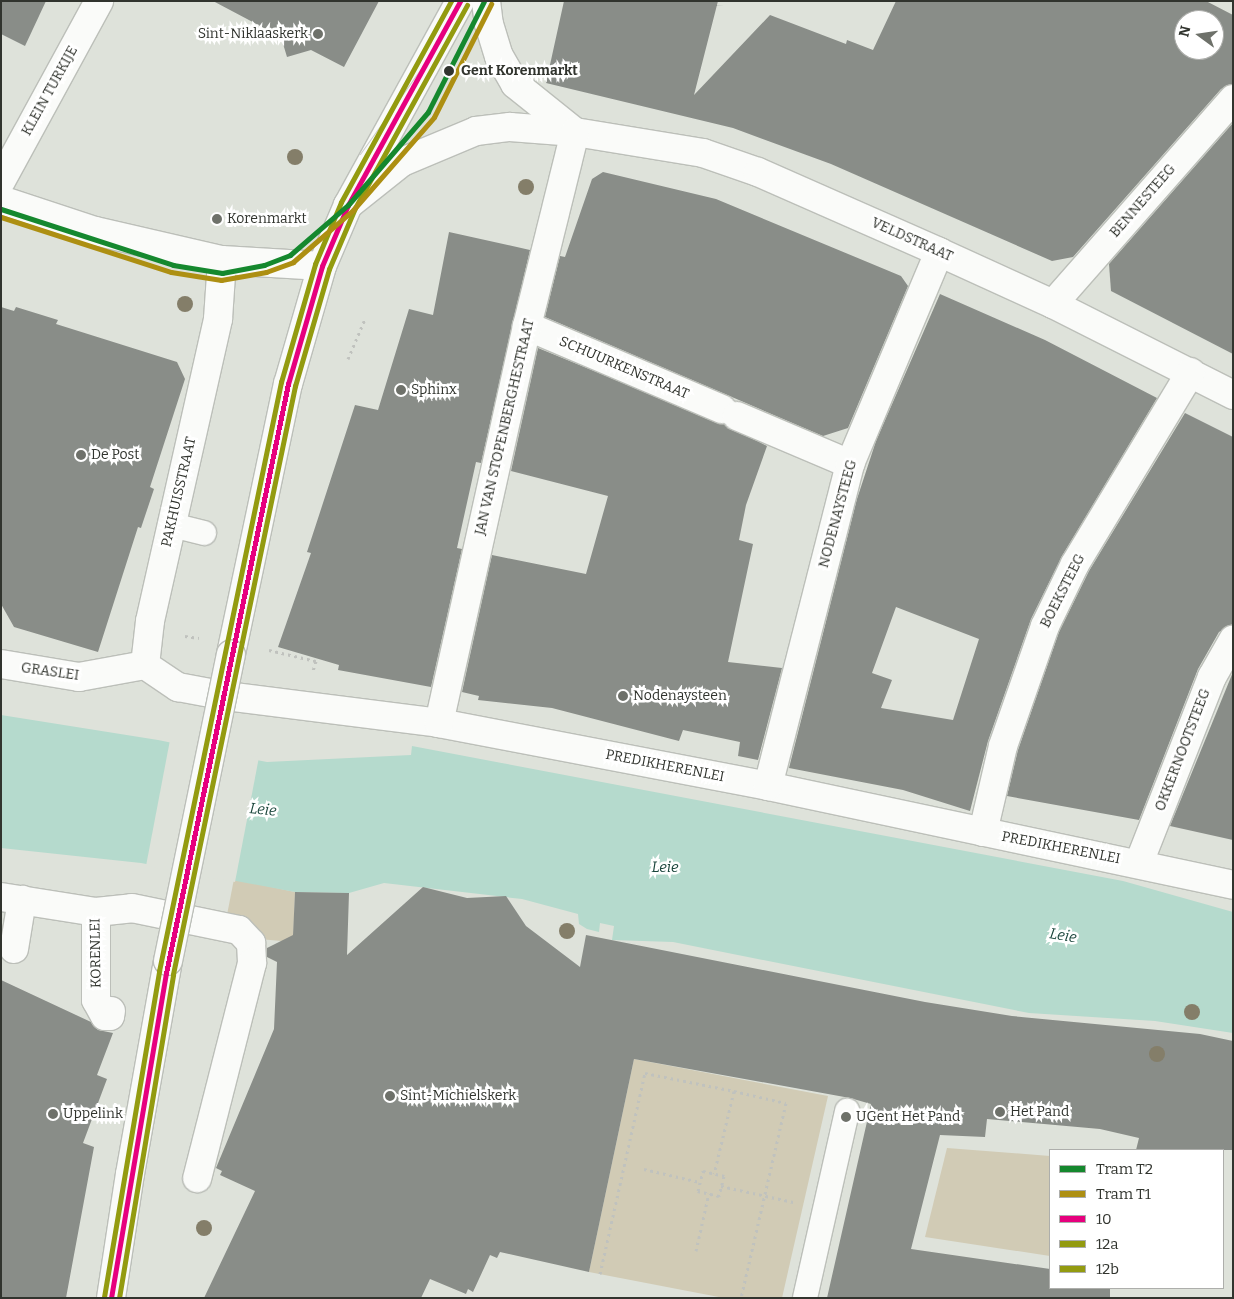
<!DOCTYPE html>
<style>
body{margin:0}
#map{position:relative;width:1234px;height:1299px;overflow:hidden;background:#dee2da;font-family:Bitter,serif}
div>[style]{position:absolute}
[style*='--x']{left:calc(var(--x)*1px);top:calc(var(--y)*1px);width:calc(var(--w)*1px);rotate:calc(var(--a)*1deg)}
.green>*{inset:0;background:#d1cbb5}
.water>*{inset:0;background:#b5dacd}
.pier>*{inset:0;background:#dee2da}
.building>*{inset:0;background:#898d88}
.path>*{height:3px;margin-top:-1.5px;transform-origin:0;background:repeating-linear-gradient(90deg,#c0c2be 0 2.5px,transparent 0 6.5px)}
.roads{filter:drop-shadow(1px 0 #bcbfb9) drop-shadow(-1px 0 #bcbfb9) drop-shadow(0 1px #bcbfb9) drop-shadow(0 -1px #bcbfb9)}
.lane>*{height:24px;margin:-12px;padding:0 12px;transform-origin:12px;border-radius:12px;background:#fafbf9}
.street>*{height:28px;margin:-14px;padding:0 14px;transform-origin:14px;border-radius:14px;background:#fafbf9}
.tram>*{height:1px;margin:-0.5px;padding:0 0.5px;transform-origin:0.5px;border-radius:0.5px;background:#caccc9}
.bridges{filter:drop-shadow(1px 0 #bcbfb9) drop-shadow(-1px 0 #bcbfb9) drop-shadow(0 1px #bcbfb9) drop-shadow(0 -1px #bcbfb9)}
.street-bridge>*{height:28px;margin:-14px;padding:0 14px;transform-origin:14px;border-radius:14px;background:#fafbf9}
.bus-1>*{height:5px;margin:-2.5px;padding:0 2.5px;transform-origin:2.5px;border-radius:2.5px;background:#e6007e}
.bus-2>*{height:5px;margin:-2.5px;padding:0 2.5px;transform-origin:2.5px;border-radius:2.5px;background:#939b10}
.bus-3>*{height:5px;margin:-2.5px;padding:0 2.5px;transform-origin:2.5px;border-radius:2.5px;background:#939b10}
.tram-1>*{height:5px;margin:-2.5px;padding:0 2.5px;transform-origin:2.5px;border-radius:2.5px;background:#15882e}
.tram-2>*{height:5px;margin:-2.5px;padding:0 2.5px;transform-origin:2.5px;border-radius:2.5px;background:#ad8f12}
.trees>*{width:16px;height:16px;margin:-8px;border-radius:50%;background:#847e69}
.dots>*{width:14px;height:14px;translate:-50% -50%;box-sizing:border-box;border:2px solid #fff;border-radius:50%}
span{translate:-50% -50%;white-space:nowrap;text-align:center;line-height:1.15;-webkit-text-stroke:5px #fff;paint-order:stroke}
.poi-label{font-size:14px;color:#31342e}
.right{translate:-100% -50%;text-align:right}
.left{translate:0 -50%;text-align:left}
.stop-label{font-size:14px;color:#31342e;font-weight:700}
.street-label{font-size:14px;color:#31342e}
.water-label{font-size:15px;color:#1a453b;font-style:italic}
.frame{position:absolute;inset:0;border:2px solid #31342e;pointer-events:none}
.legend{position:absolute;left:1049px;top:1149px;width:175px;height:140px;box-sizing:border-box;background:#fff;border:1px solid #adaeab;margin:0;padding:6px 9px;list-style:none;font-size:15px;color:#31342e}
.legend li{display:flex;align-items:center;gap:10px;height:25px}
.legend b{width:25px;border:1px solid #adaeab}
.north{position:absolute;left:1174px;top:10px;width:50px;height:50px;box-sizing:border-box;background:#fff;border:1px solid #adaeab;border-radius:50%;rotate:284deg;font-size:14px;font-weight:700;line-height:20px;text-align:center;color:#31342e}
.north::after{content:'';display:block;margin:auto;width:18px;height:22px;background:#6e716a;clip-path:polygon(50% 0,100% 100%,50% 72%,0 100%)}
</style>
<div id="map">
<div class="green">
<div style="clip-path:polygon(234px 879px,295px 892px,293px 942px,259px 939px,226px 920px)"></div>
<div style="clip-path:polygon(634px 1059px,828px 1096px,782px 1298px,724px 1298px,589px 1272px)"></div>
<div style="clip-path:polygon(947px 1148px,1050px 1156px,1050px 1256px,925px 1237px)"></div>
</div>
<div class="water">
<div style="clip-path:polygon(1px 715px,158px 740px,267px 762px,411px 755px,412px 746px,1123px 881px,1233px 912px,1233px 1033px,1155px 1021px,1029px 1013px,673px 942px,612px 940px,614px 926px,600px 923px,599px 932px,587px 929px,579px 924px,578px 914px,522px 899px,384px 883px,349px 893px,295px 892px,141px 863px,1px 848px)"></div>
</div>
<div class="pier">
<div style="clip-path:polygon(170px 740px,259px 757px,235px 882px,146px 866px)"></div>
</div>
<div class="building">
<div style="clip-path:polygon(1px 1px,46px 1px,25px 46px,1px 34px)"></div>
<div style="clip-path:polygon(213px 1px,379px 1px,344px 67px,311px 50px,287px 57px,281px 37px)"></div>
<div style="clip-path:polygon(evenodd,564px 1px,718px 1px,694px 95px,770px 15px,846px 44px,847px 40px,873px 50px,896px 1px,1206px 1px,1233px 15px,1233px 84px,1221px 89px,1073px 257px,1052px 261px,831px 164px,733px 128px,546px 83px,564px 1px,1184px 20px,1214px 20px,1214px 50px,1184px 50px,1184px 20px)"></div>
<div style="clip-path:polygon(1233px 123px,1233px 354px,1111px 291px,1109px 264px)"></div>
<div style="clip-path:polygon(603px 172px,716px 199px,901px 276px,908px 286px,848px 428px,823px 436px,545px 317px,560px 256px,565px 257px,592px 179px)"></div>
<div style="clip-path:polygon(449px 232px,530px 250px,481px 463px,476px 462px,457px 548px,462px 549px,431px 687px,338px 670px,339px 665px,278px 647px,311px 553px,307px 552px,355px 405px,378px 410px,409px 309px,433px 315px)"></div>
<div style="clip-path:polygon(evenodd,940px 294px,1045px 340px,1157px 398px,1062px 556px,1031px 619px,988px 741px,970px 811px,903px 790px,789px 768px,857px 499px,876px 441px,940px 294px,896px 607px,979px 639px,953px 720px,881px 708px,892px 680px,872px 673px,896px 607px)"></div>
<div style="clip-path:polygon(1px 307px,14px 311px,16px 307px,58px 320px,56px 324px,177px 362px,185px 379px,150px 487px,154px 489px,141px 528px,138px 527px,98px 652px,14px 627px,1px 604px)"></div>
<div style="clip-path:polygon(538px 348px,724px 424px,767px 446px,746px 505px,739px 540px,753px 544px,728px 662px,782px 668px,758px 760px,738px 756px,740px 742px,683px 730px,679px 741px,552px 708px,478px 700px,479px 696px,462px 692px,492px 555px,586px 574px,608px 496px,511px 471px)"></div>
<div style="clip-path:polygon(1185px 413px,1233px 437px,1233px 624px,1219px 632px,1198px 669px,1139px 820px,1007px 796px,1018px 750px,1059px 632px,1089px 571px)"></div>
<div style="clip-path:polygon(1233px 672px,1233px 840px,1170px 826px)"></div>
<div style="clip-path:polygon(423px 887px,467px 898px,506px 896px,526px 926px,580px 967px,586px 935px,925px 1002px,1012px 1016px,1200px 1034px,1233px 1041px,1233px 1150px,1136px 1150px,1139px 1138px,1100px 1129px,987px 1119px,985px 1137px,940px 1135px,911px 1249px,1050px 1269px,1050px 1288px,1110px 1288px,1110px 1298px,827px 1298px,871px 1104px,850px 1098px,634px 1059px,589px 1272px,500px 1252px,497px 1258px,490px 1255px,473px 1292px,468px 1289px,466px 1294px,430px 1279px,421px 1298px,204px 1298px,255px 1191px,220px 1175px,222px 1171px,216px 1168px,274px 1029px,277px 962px,267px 957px,267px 948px,293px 935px,295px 892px,349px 893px,347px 955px)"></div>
<div style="clip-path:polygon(1px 980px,91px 1022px,98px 1030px,113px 1033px,97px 1075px,107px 1079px,83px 1143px,94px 1147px,66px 1298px,1px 1298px)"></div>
</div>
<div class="path">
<div style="--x:348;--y:359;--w:43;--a:-67"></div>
<div style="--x:185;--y:636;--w:14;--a:8"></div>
<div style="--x:269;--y:650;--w:48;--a:13.2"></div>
<div style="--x:316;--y:661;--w:10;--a:107"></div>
<div style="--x:734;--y:1091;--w:53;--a:13"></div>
<div style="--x:786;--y:1103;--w:200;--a:103"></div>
<div style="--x:644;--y:1169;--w:57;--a:13.1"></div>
<div style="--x:703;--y:1171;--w:22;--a:13"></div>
<div style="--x:724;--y:1176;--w:21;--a:104"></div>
<div style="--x:719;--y:1196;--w:22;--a:-167"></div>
<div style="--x:698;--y:1191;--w:21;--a:-76"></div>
<div style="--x:721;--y:1186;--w:74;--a:12.5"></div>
<div style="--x:696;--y:1251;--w:59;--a:-77.4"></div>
<div style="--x:600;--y:1274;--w:206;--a:-77.4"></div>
<div style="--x:645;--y:1073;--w:91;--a:11.4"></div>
<div style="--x:734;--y:1091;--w:85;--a:103.5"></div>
</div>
<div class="roads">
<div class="lane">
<div style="--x:172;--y:525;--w:33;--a:14"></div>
<div style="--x:805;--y:1298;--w:192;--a:-77.3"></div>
</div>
<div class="street">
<div style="--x:486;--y:1;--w:23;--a:83"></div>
<div style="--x:489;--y:24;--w:34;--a:73"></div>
<div style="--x:499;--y:56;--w:32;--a:60"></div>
<div style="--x:515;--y:84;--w:77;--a:38.7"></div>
<div style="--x:1;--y:181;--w:205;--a:-61.4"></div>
<div style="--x:1;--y:200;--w:99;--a:18.3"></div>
<div style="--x:95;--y:231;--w:130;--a:12.9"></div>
<div style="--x:222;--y:260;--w:100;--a:3.4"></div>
<div style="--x:348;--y:205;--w:69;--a:-38.5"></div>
<div style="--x:402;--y:162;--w:80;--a:-22.7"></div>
<div style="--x:476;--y:131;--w:34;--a:-7"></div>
<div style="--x:510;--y:127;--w:65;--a:4.4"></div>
<div style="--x:575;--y:132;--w:130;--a:9.3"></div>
<div style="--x:703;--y:153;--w:58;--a:19.1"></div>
<div style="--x:758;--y:172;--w:198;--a:23.8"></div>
<div style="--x:939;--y:252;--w:125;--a:24.5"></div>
<div style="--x:1053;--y:304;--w:202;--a:26.8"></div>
<div style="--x:1053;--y:304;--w:273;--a:-48.7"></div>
<div style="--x:527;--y:326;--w:212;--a:23.1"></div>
<div style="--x:737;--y:416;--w:123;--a:23"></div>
<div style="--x:231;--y:654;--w:276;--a:-78.1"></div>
<div style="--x:288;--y:384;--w:123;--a:-73.9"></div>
<div style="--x:322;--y:266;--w:66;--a:-66.9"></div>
<div style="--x:348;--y:205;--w:233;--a:-61.2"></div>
<div style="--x:1;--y:664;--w:79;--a:9.5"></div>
<div style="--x:79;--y:677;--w:67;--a:-10.3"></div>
<div style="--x:145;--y:665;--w:40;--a:34"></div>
<div style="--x:178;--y:687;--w:49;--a:10.6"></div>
<div style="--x:226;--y:696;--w:215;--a:7.2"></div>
<div style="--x:439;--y:723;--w:335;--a:10.8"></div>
<div style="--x:768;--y:786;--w:475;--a:12"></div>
<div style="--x:145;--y:665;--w:44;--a:-83.5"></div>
<div style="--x:150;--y:621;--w:310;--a:-77.3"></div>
<div style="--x:218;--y:319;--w:59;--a:-86.1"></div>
<div style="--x:439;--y:723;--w:407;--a:-77.5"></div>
<div style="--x:527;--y:326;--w:200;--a:-76.1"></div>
<div style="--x:768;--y:786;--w:332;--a:-75.7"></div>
<div style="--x:850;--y:464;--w:230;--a:-67.2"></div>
<div style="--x:983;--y:832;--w:88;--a:-76.9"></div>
<div style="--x:1003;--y:746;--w:127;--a:-70.7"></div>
<div style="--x:1045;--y:626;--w:69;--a:-64.2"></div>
<div style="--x:1075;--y:564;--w:224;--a:-58.9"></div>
<div style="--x:1139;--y:863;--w:200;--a:-68.6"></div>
<div style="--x:1212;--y:677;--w:43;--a:-60.4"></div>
<div style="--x:1;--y:897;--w:96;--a:9"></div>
<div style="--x:96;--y:912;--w:88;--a:90"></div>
<div style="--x:96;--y:1000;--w:18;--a:61"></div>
<div style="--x:105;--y:1016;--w:5;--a:0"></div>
<div style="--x:110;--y:1016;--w:5;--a:-79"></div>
<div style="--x:96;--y:912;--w:36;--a:-6"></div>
<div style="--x:132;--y:908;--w:109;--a:11.6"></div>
<div style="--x:239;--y:930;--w:18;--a:47"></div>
<div style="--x:251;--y:943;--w:20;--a:87"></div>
<div style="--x:252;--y:963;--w:222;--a:104.3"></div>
<div style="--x:14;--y:949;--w:50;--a:-80.7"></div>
<div style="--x:111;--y:1298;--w:125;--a:-81.3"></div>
<div style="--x:130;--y:1174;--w:216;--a:-79.9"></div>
</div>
</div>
<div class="tram">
<div style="--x:360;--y:154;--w:138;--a:-54.5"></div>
<div style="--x:440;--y:42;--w:47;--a:-61.8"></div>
</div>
<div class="bridges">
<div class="street-bridge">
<div style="--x:168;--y:961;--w:313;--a:-78.4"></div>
</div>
</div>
<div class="bus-1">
<div style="--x:111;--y:1298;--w:330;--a:-80.4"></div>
<div style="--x:166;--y:973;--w:602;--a:-78.3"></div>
<div style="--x:288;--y:384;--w:123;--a:-73.9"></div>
<div style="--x:322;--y:266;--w:66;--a:-66.9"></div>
<div style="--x:348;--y:205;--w:233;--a:-61.2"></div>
</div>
<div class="bus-2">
<div style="--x:119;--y:1298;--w:328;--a:-80.5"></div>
<div style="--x:173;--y:974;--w:601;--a:-78.28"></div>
<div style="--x:295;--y:386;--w:122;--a:-73.8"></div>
<div style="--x:329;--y:269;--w:66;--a:-66.9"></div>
<div style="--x:355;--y:208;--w:232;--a:-61.1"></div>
</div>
<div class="bus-3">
<div style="--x:104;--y:1297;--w:331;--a:-80.4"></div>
<div style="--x:159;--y:971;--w:602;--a:-78.3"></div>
<div style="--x:281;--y:382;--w:123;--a:-73.9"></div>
<div style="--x:315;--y:264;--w:67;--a:-67.2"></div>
<div style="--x:341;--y:202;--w:229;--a:-61.3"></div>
</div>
<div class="tram-1">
<div style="--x:1;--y:209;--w:181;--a:18"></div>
<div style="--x:173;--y:265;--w:50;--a:9.3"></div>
<div style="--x:222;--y:273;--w:43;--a:-10.8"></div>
<div style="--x:264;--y:265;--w:28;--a:-21"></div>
<div style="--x:290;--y:255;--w:77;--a:-40.8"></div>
<div style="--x:348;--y:205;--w:123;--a:-49.3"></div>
<div style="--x:428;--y:112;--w:124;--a:-63.2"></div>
</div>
<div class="tram-2">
<div style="--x:1;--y:217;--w:179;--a:17.9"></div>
<div style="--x:171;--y:272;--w:51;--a:9.1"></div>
<div style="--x:221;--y:280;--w:46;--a:-10.1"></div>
<div style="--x:266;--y:272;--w:29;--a:-20"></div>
<div style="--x:293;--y:262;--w:79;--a:-40.9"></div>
<div style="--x:353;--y:210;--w:123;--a:-48.9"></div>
<div style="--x:434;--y:117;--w:127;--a:-63.2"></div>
</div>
<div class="trees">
<div style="left:295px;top:157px"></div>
<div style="left:526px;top:187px"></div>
<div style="left:185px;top:304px"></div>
<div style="left:567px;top:931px"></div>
<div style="left:1192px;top:1012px"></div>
<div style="left:1157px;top:1054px"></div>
<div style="left:204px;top:1228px"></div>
</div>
<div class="dots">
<div style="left:318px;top:34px;background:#6e716a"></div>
<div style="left:449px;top:71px;background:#31342e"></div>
<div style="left:217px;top:219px;background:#6e716a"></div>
<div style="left:401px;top:390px;background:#6e716a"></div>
<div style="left:81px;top:455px;background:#6e716a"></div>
<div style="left:623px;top:696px;background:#6e716a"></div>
<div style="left:390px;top:1096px;background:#6e716a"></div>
<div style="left:1000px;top:1112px;background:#6e716a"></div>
<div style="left:53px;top:1114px;background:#6e716a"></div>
<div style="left:846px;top:1117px;background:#6e716a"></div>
</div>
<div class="poi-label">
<span class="right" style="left:308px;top:34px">Sint-Niklaaskerk</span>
<span class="left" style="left:227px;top:219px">Korenmarkt</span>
<span class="left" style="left:411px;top:390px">Sphinx</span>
<span class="left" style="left:91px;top:455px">De Post</span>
<span class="left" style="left:633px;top:696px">Nodenaysteen</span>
<span class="left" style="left:400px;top:1096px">Sint-Michielskerk</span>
<span class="left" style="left:1010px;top:1112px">Het Pand</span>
<span class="left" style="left:63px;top:1114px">Uppelink</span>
<span class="left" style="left:856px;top:1117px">UGent Het Pand</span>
</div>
<div class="stop-label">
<span class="left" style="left:461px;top:71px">Gent Korenmarkt</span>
</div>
<div class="street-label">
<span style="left:50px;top:91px;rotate:-61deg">KLEIN TURKIJE</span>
<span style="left:1143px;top:201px;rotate:-49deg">BENNESTEEG</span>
<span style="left:912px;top:240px;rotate:24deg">VELDSTRAAT</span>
<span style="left:624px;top:368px;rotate:23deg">SCHUURKENSTRAAT</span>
<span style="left:505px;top:427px;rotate:-77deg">JAN VAN STOPENBERGHESTRAAT</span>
<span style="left:179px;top:492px;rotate:-77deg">PAKHUISSTRAAT</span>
<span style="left:838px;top:514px;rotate:-75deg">NODENAYSTEEG</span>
<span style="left:1063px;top:591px;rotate:-63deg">BOEKSTEEG</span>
<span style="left:50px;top:672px;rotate:8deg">GRASLEI</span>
<span style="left:1183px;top:750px;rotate:-69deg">OKKERNOOTSTEEG</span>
<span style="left:665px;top:766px;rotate:11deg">PREDIKHERENLEI</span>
<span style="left:1061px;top:848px;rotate:11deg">PREDIKHERENLEI</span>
<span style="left:96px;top:953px;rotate:-91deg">KORENLEI</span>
</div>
<div class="water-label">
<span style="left:263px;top:810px;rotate:6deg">Leie</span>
<span style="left:665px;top:868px">Leie</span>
<span style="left:1063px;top:936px;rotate:10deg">Leie</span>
</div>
<div class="frame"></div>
<ul class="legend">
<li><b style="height:6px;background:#15882e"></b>Tram T2</li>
<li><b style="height:6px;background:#ad8f12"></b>Tram T1</li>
<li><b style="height:6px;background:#e6007e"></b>10</li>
<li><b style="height:6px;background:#939b10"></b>12a</li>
<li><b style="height:6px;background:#939b10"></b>12b</li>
</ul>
<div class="north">N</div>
</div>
